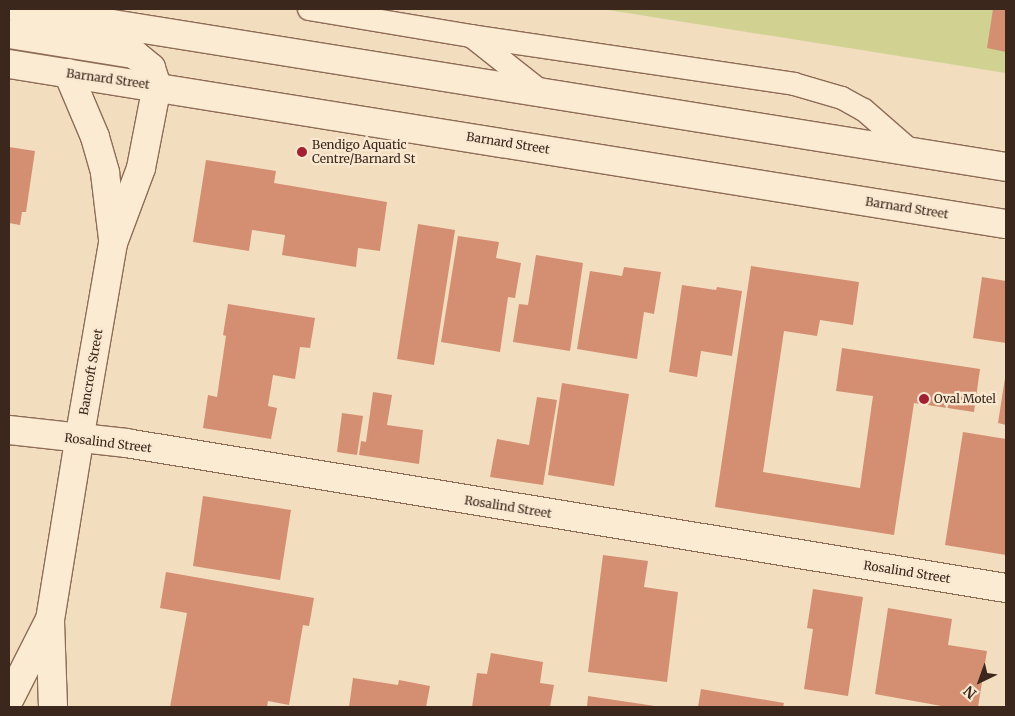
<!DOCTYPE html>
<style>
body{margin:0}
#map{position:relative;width:1015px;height:716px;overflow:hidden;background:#f2ddbf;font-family:Merriweather,serif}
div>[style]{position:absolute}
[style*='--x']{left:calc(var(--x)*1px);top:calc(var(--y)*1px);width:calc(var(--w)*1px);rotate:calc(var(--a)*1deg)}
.green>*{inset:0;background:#d1d192}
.building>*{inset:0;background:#d48f72}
.roads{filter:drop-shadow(1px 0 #8d6c56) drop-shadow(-1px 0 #8d6c56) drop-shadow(0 1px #8d6c56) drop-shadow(0 -1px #8d6c56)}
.lane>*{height:22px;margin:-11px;padding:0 11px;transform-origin:11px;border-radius:11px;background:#fcebd3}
.street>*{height:28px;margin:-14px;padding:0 14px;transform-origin:14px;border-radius:14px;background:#fcebd3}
.secondary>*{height:28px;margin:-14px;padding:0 14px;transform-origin:14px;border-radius:14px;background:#fcebd3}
.dots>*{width:14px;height:14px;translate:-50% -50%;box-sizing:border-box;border:2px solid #f9e8d0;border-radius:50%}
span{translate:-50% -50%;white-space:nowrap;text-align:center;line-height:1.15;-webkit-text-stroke:4.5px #f9e8d0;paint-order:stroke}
.street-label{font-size:12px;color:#3b271c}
.poi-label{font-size:12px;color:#3b271c}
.left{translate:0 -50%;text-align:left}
.frame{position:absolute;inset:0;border:10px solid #3b271c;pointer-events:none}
.north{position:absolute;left:955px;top:656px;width:50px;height:50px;-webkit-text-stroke:4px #f9e8d0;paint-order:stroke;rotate:222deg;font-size:14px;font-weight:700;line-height:20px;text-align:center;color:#3b271c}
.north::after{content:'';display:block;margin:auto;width:18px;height:22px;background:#3b271c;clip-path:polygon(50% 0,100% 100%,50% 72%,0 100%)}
</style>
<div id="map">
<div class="green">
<div style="clip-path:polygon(602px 9px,1006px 9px,1006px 73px)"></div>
</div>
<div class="building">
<div style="clip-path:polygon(993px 9px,1006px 9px,1006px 52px,987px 48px)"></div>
<div style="clip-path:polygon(9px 147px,35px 151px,26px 212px,22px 212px,20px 225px,9px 223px)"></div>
<div style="clip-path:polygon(206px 160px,276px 171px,274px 183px,387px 202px,380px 251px,358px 248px,356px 267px,282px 255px,285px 235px,252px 230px,249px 251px,193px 242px)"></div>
<div style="clip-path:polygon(418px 224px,455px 230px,434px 365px,397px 359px)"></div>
<div style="clip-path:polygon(458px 236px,499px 242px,496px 258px,521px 263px,515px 298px,508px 297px,500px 352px,441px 342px)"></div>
<div style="clip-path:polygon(536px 255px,583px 263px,570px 351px,513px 342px,519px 304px,528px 305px)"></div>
<div style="clip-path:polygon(751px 266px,859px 282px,853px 325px,820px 320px,817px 336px,784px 331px,763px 472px,860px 488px,873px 396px,836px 391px,842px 348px,980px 369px,974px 412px,914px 403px,894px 535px,715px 507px)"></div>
<div style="clip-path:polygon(624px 267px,661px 272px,654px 314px,644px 312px,637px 359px,577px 349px,590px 271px,622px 276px)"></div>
<div style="clip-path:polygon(982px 277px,1006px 281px,1006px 343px,973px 338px)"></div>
<div style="clip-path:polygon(682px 285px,716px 290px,717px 287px,742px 291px,732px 356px,701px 351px,697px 377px,669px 372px)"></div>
<div style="clip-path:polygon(228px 304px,315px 318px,310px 348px,300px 347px,295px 379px,273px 375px,268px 406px,277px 408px,271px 439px,203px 428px,208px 395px,217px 397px,226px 336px,223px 335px)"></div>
<div style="clip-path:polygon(1005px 378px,1006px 378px,1006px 425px,998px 423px)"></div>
<div style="clip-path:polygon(562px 383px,629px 394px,614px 486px,548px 475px)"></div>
<div style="clip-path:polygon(373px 392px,392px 395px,387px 425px,423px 430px,419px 464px,359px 455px,361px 441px,366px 442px)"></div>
<div style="clip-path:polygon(537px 397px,557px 400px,543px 485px,490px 477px,497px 439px,529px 445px)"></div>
<div style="clip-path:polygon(342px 413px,363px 416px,357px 455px,337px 452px)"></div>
<div style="clip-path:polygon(963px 432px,1006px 439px,1006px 555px,945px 545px)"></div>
<div style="clip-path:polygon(203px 496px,291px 510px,280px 580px,193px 566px)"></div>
<div style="clip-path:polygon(603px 555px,648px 561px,644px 587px,678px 592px,667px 682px,588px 672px)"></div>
<div style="clip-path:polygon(166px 572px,314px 598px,309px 626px,303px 625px,289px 705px,268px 701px,267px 707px,170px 707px,187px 613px,160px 608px)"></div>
<div style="clip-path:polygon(813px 589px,863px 597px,848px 696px,804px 689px,813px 629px,807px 628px)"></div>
<div style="clip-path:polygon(888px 608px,952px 619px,948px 645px,987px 651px,978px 707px,947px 707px,875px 694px)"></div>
<div style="clip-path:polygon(491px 653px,543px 662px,540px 683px,554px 685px,550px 707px,472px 707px,477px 673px,487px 674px)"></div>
<div style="clip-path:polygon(353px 678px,398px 685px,399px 680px,430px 686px,426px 707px,349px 707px)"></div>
<div style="clip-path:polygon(701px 689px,784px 703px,783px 707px,698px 707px)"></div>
<div style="clip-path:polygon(588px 696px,655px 706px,655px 707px,587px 707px)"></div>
</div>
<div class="roads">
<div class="lane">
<div style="--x:309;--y:9;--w:163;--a:9.5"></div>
<div style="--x:470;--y:36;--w:328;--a:8.4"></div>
<div style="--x:794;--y:84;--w:50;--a:16.3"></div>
<div style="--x:842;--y:98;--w:25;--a:29"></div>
<div style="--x:864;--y:110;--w:62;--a:41.1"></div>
<div style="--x:471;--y:36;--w:92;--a:38.4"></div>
</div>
<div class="street">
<div style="--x:68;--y:73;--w:69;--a:67.1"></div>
<div style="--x:95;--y:137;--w:37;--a:74"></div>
<div style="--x:105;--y:173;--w:66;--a:83.1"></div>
<div style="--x:9;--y:430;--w:118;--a:6.3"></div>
<div style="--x:126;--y:443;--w:892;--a:9.36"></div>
<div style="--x:9;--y:700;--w:89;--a:-63.1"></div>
<div style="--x:53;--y:707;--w:87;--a:-92"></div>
<div style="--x:50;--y:620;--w:182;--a:-80.8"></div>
<div style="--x:79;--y:440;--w:200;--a:-80.2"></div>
<div style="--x:113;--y:243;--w:80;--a:-69.5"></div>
<div style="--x:141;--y:168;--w:84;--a:-79"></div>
</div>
<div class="secondary">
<div style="--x:19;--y:9;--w:1000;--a:9.09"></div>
<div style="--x:9;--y:34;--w:127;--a:9.1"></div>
<div style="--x:134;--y:54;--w:22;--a:39"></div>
<div style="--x:151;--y:68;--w:19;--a:72"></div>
<div style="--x:9;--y:64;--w:1010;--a:9.12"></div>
</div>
</div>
<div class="dots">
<div style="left:302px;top:152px;background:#a12031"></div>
<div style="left:924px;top:399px;background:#a12031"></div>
</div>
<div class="street-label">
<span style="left:108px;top:79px;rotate:8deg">Barnard Street</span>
<span style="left:508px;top:143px;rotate:9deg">Barnard Street</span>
<span style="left:907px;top:208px;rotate:9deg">Barnard Street</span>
<span style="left:91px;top:372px;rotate:-80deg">Bancroft Street</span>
<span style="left:108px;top:443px;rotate:7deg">Rosalind Street</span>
<span style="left:508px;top:507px;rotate:9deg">Rosalind Street</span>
<span style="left:907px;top:572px;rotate:9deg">Rosalind Street</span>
</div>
<div class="poi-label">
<span class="left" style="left:312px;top:152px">Bendigo Aquatic<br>Centre/Barnard St</span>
<span class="left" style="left:934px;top:399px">Oval Motel</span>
</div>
<div class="frame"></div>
<div class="north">N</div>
</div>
